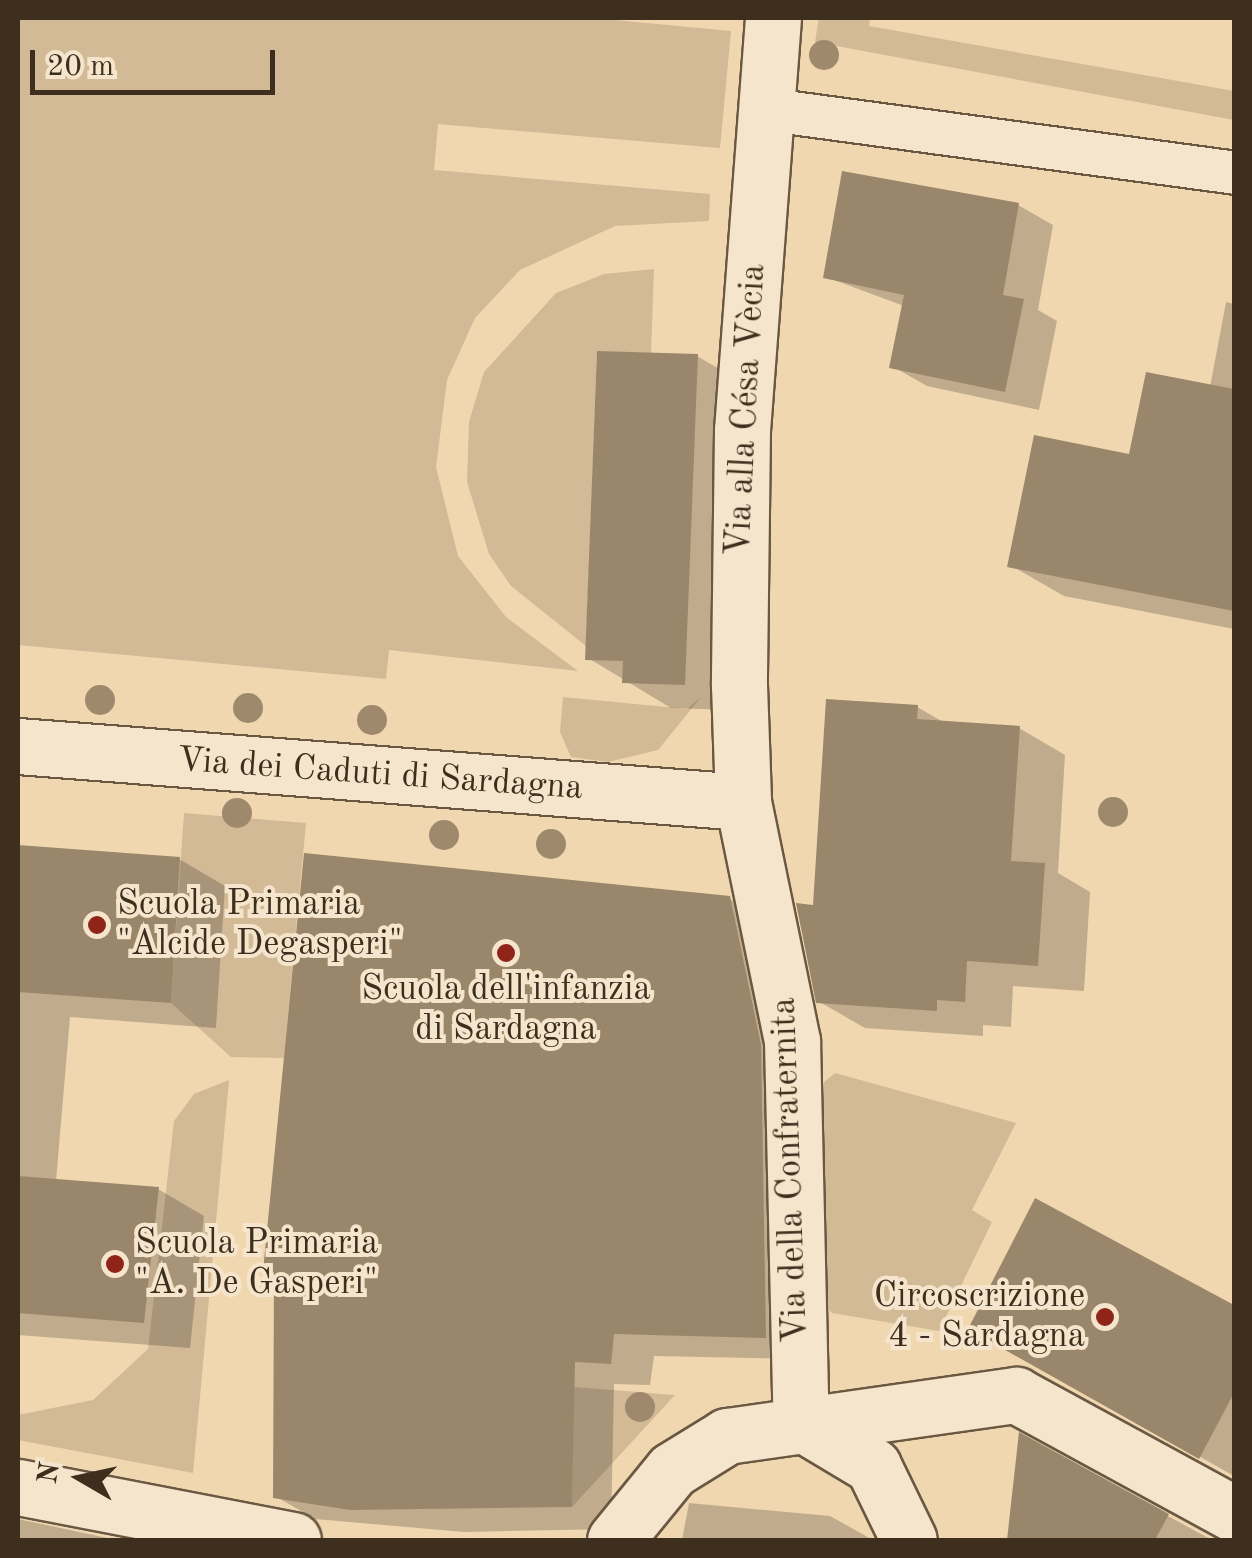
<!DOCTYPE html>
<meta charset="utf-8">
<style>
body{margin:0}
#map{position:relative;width:1252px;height:1558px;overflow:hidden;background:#f0d7b0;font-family:"Old Standard TT",serif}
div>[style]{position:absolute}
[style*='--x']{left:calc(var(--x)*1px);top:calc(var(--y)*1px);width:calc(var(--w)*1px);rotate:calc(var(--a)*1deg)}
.green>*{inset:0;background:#d2ba97}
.shadow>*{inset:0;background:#0003}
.building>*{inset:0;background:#9a866a}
.roads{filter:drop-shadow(2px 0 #6a5842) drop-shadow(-2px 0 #6a5842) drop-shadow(0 2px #6a5842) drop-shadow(0 -2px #6a5842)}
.lane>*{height:42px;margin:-21px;padding:0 21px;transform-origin:21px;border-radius:21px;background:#f5e5cc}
.street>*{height:55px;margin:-27.5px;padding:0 27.5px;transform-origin:27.5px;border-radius:27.5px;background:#f5e5cc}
.trees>*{width:30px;height:30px;margin:-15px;border-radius:50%;background:#9e896d}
.dots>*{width:28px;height:28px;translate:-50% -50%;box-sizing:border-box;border:5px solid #f5e5cc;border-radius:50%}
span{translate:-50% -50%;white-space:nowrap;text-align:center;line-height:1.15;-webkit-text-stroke:8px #f5e5cc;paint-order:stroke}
.street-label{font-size:35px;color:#3d2e1e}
.poi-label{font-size:35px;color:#3d2e1e}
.left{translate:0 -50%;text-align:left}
.right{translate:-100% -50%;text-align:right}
.frame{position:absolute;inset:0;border:20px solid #3d2e1e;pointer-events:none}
.north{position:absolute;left:30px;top:1428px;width:100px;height:100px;-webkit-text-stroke:8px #f5e5cc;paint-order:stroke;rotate:279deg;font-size:28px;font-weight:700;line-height:40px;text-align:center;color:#3d2e1e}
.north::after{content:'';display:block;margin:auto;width:35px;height:45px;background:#3d2e1e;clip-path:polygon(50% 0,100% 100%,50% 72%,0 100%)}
.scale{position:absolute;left:30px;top:50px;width:245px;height:45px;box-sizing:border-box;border:5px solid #3d2e1e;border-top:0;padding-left:12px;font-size:30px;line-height:35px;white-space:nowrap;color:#3d2e1e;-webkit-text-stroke:8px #f5e5cc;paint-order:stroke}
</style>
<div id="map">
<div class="green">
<div style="clip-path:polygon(18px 18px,594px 18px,731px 31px,720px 148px,438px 124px,434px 170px,710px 194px,709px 221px,615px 226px,520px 270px,475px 318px,447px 380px,436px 467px,458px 556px,506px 617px,578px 671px,389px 650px,386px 679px,18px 645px)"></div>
<div style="clip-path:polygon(819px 18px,870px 18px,869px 26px,1234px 91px,1234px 120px,815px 42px)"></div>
<div style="clip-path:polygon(654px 269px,651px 353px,597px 352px,586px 646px,511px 586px,489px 554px,467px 482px,469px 422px,484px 372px,556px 293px,604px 274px)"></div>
<div style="clip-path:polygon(563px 697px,687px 709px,701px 697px,658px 750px,608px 762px,571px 757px,560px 732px)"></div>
<div style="clip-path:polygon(184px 813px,306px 823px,284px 1058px,231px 1057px,171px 1003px)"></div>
<div style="clip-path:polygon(835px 1073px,1016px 1123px,972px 1210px,992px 1222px,939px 1331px,832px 1313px,817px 1296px,817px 1088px)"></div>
<div style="clip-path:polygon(229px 1080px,193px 1473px,18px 1440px,18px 1415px,93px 1400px,148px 1349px,174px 1121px,194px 1094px)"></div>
<div style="clip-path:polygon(574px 1387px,675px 1395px,572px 1507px)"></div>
</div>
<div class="shadow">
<div style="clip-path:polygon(1018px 205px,1053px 225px,1038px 310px,1057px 321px,1039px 410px,927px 386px,892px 366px,904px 306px,826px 277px)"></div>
<div style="clip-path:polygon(1226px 302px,1234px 304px,1234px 629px,1064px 596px,1010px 565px,1210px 387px)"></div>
<div style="clip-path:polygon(697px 356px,743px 383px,731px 710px,671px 708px,588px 658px)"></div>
<div style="clip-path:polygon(917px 707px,945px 723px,1019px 728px,1065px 755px,1058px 873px,1090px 892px,1084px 991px,1013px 986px,1011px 1027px,983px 1025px,983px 1036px,865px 1028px,818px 1001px,815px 908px)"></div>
<div style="clip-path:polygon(18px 847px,179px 859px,225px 886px,216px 1028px,70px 1017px,56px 1181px,158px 1189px,204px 1216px,190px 1348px,18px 1335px)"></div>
<div style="clip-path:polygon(730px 899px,770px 922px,805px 1359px,654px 1356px,650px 1385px,614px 1384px,611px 1529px,464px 1532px,315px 1519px,275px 1496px,276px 1275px,266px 1269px)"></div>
<div style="clip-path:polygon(1016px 1242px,1234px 1311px,1234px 1476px,972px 1328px)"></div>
<div style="clip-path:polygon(1021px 1436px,1212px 1540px,1010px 1540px)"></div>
<div style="clip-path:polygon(689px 1503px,830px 1516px,873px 1540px,682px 1540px)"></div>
<div style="clip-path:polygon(18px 1519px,117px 1540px,18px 1540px)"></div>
</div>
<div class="building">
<div style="clip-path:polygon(842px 171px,1019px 203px,1003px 295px,1024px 299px,1005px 392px,889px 368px,904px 295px,823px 278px)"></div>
<div style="clip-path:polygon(597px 351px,698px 354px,685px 685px,622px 683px,623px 661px,585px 660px)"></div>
<div style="clip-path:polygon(1146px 372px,1234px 389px,1234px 611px,1007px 567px,1034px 435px,1129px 454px)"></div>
<div style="clip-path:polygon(826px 699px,918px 705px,917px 719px,1020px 726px,1011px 861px,1045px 863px,1038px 966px,967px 961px,965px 1002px,937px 1000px,937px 1011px,816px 1003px,796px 903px,813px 905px)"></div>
<div style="clip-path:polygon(18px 845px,180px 857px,171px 1003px,18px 992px)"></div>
<div style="clip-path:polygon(304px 853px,730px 896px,761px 1045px,766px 1338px,614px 1334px,611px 1364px,575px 1362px,572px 1507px,350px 1510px,273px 1498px,274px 1272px,263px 1271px)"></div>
<div style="clip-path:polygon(18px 1176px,159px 1187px,144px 1323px,18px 1313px)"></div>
<div style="clip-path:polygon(1035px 1198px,1234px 1305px,1234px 1393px,1199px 1459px,968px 1329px)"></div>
<div style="clip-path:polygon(1019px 1432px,1169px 1514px,1155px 1540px,1007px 1540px)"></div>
</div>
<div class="roads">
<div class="lane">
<div style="--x:763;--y:109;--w:475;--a:7.7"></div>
</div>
<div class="street">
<div style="--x:773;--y:18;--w:413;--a:94.3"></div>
<div style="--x:742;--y:430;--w:255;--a:90.7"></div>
<div style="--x:739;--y:685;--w:117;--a:88"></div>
<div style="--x:743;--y:802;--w:244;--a:78.4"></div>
<div style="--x:792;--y:1041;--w:382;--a:88.7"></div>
<div style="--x:18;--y:746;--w:727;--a:4.42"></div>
<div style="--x:801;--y:1423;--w:84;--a:30.8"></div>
<div style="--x:873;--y:1466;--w:82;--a:64.1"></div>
<div style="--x:18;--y:1487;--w:280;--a:10.9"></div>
<div style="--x:615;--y:1540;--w:90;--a:-50.8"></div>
<div style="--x:672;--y:1470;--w:65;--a:-31.7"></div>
<div style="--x:727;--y:1436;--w:292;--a:-8.1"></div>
<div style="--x:1016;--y:1395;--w:248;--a:28.6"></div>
</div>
</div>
<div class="trees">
<div style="left:824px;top:55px"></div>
<div style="left:100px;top:700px"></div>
<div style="left:248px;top:708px"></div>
<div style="left:372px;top:720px"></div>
<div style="left:1113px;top:812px"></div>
<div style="left:237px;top:813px"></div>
<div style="left:444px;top:835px"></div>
<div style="left:551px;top:844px"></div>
<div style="left:640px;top:1407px"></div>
</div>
<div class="dots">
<div style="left:97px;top:925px;background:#8f2418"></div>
<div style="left:506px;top:953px;background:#8f2418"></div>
<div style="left:115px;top:1264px;background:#8f2418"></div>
<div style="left:1105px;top:1317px;background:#8f2418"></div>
</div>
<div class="street-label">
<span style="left:747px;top:410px;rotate:-87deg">Via alla Césa Vècia</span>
<span style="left:380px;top:775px;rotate:4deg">Via dei Caduti di Sardagna</span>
<span style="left:791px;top:1170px;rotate:-92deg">Via della Confraternita</span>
</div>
<div class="poi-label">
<span class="left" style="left:117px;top:925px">Scuola Primaria<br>"Alcide Degasperi"</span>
<span style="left:506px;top:1010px">Scuola dell'infanzia<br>di Sardagna</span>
<span class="left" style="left:135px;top:1264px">Scuola Primaria<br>"A. De Gasperi"</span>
<span class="right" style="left:1085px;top:1317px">Circoscrizione<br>4 - Sardagna</span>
</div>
<div class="frame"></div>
<div class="north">N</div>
<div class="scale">20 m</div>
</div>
